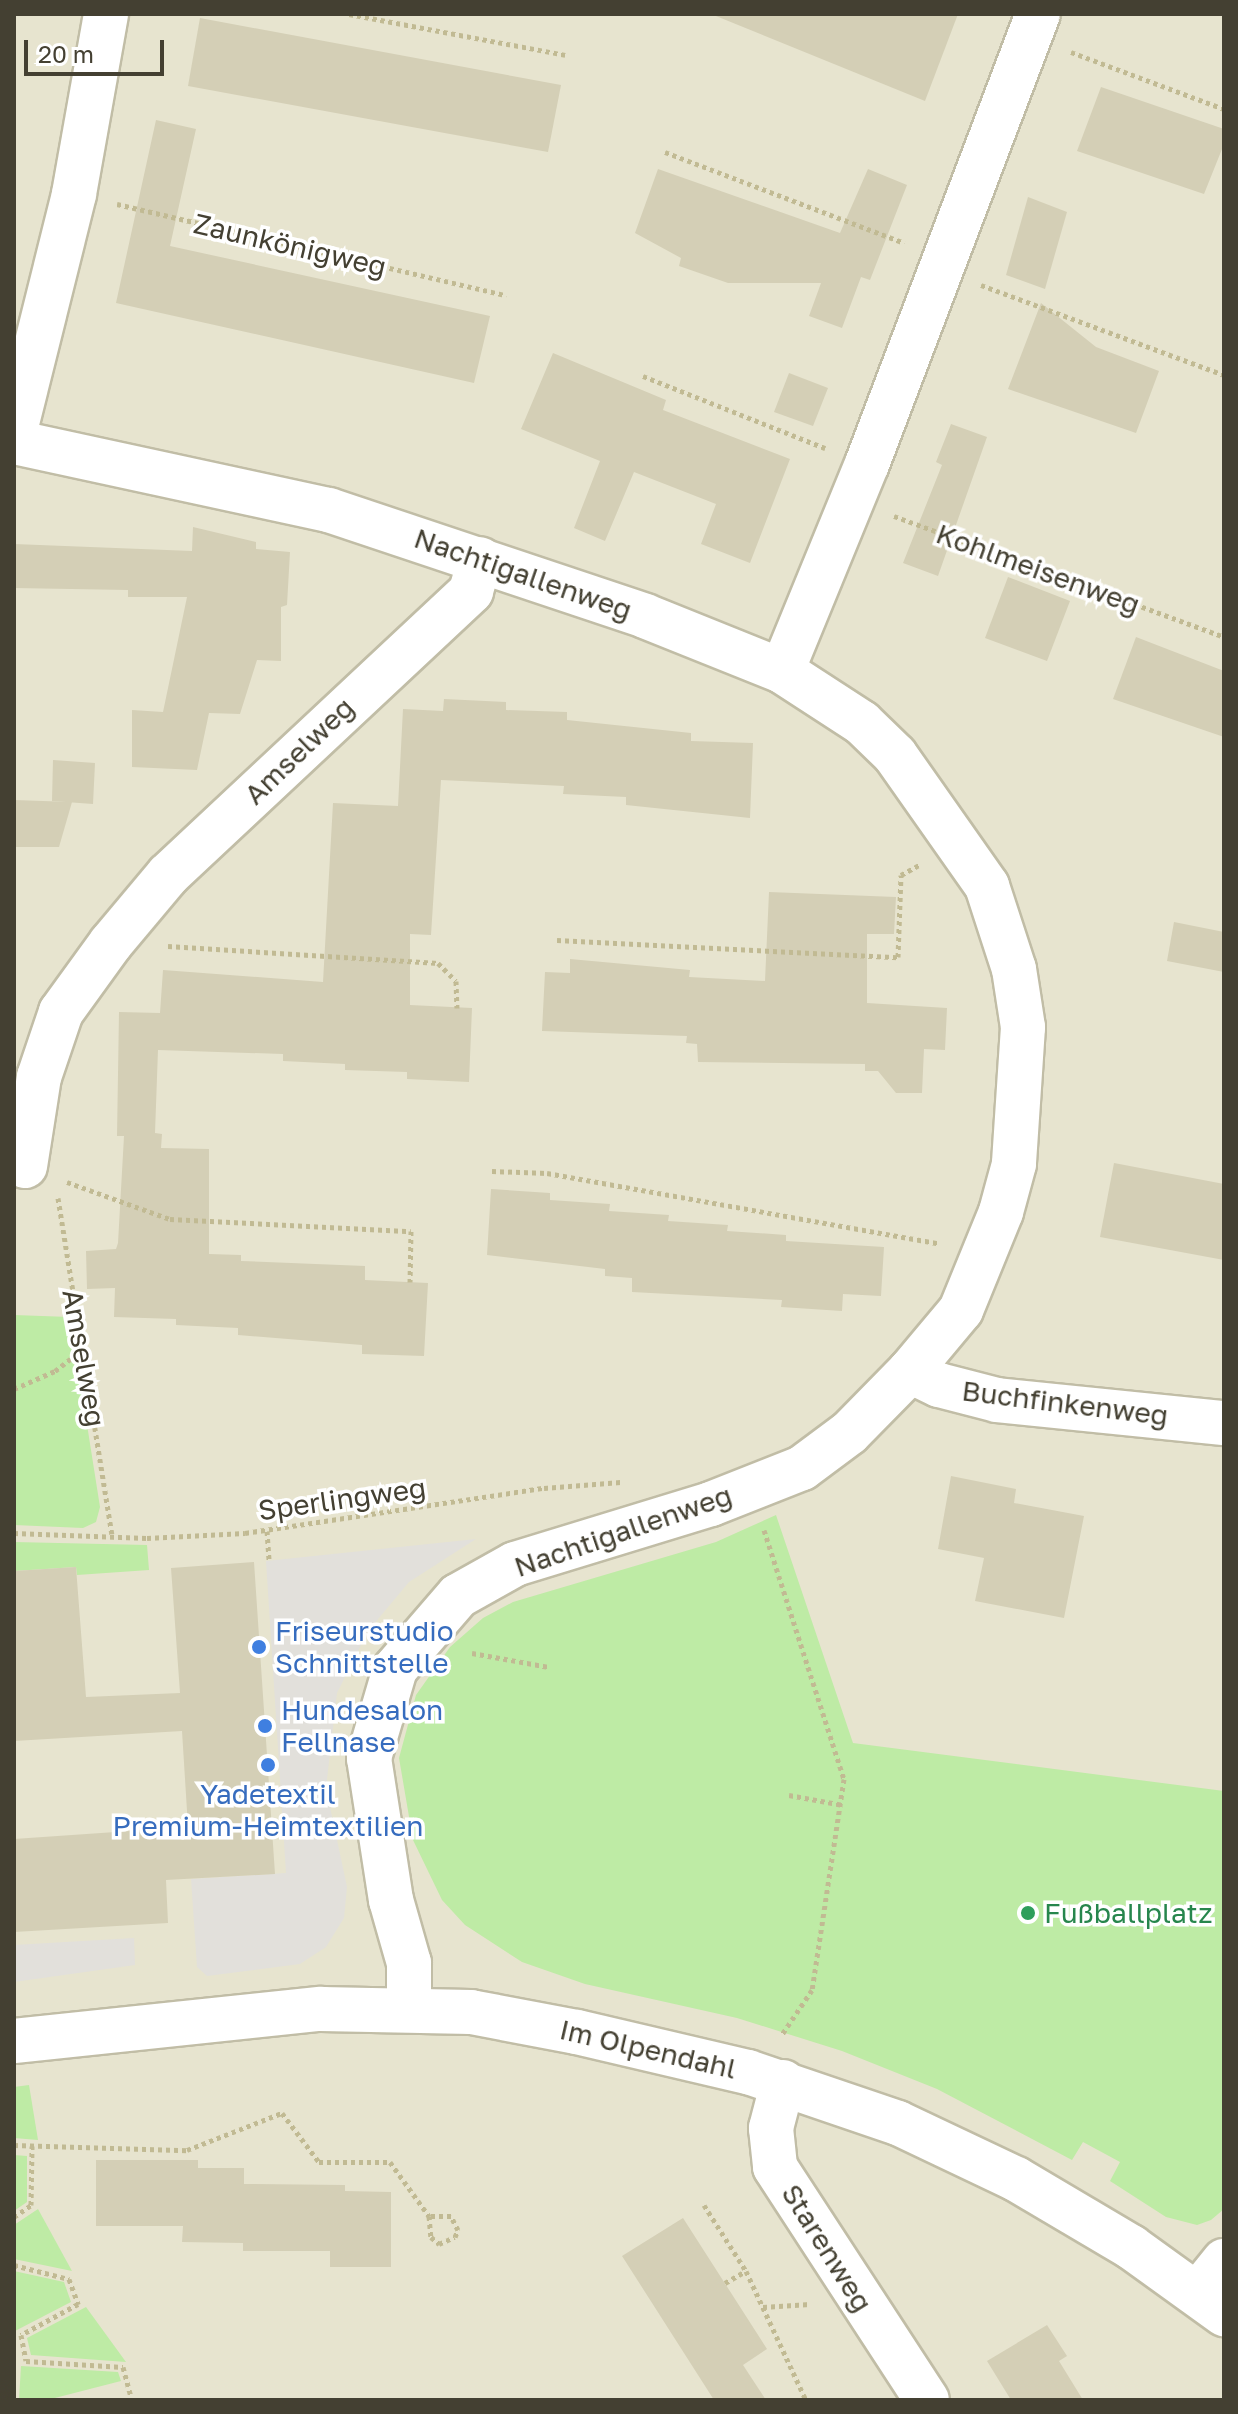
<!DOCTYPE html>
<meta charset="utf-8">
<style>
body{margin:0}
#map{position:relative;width:1238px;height:2414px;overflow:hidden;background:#f2f1e1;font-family:"Golos Text",sans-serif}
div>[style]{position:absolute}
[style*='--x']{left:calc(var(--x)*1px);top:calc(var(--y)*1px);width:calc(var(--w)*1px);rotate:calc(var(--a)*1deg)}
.residential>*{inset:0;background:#e7e4cf}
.green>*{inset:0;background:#beeba5}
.parking>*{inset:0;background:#e2e0db}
.building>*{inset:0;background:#d4cfb6}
.path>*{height:5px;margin-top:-2.5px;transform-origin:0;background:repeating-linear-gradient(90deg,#c1ba93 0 4px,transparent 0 8px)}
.roads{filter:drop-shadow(2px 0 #c1bda6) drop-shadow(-2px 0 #c1bda6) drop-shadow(0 2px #c1bda6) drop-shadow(0 -2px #c1bda6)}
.minor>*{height:44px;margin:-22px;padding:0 22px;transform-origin:22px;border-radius:22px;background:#fff}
.dots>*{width:22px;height:22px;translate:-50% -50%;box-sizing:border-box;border:4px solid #fff;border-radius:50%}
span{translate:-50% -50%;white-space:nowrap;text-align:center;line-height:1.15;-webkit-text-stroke:7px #fff;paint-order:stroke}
.street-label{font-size:28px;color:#444032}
.shop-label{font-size:28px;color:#366cbe}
.left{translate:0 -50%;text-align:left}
.leisure-label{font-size:28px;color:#27864d}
.frame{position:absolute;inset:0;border:16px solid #444032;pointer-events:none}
.scale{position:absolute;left:24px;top:40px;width:140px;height:36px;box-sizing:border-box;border:4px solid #444032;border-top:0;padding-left:10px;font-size:24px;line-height:28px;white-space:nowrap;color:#444032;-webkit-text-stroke:6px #fff;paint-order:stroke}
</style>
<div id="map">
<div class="residential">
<div style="clip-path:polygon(14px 14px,1224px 14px,1224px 2400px,14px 2400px)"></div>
</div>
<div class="green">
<div style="clip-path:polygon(14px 1315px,70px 1317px,100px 1507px,96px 1522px,83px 1528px,14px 1525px)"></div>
<div style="clip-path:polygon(776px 1515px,853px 1743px,1224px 1791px,1224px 2209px,1211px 2220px,1197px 2225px,1166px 2217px,1110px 2181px,1120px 2162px,1083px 2142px,1072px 2160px,937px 2089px,842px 2051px,737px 2018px,585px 1984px,522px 1962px,465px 1925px,442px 1900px,413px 1840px,399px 1758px,416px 1695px,450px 1647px,483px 1618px,513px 1602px,716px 1542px)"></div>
<div style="clip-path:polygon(14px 1542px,147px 1545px,149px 1570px,77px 1575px,76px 1567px,14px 1571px)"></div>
<div style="clip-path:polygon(29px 2085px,38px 2140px,14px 2138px,14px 2087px)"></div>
<div style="clip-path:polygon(14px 2155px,27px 2156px,27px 2202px,14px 2211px)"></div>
<div style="clip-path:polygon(38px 2209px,72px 2271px,14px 2259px,14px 2225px)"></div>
<div style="clip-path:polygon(14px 2271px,64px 2282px,71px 2302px,15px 2331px)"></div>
<div style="clip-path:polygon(86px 2307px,126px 2362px,31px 2355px,27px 2338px)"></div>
<div style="clip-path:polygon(21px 2366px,118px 2372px,121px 2381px,47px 2400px,19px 2400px)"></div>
</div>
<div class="parking">
<div style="clip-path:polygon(476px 1539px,409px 1582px,368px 1631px,337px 1693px,326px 1788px,347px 1887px,344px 1918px,326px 1947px,300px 1964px,207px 1976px,197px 1967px,191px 1879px,286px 1873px,266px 1561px)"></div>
<div style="clip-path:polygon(134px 1938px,135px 1965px,14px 1982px,14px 1945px)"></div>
</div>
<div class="building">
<div style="clip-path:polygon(711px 14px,958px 14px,925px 101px)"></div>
<div style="clip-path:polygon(200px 18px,561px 85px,548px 152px,188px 86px)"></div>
<div style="clip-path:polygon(1101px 87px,1224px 129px,1224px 144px,1204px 194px,1077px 151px)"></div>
<div style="clip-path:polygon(156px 120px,196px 129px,170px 246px,490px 316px,474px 383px,116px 303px)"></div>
<div style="clip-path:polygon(658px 169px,840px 233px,868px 169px,907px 185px,870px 280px,861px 277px,842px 328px,809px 316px,821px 283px,728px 283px,679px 266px,681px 258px,635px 233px)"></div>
<div style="clip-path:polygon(1028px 197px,1067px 212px,1045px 289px,1006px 275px)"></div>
<div style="clip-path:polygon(1041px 303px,1096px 347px,1159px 371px,1136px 433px,1008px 389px)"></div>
<div style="clip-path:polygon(553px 353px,666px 400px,663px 410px,790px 459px,750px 563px,701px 544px,716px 504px,634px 472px,605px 541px,574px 528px,600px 461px,521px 429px)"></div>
<div style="clip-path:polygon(789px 373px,828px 388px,813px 426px,774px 412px)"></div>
<div style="clip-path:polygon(951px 424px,987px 437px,938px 576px,903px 563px,942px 465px,936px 462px)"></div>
<div style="clip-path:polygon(193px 527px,256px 542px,256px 549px,290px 552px,287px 605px,281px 607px,281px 661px,257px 660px,240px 714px,209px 713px,197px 770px,132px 767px,132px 710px,163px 712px,187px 597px,128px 597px,128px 590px,14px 588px,14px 544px,192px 551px)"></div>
<div style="clip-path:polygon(1008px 577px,1070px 601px,1047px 661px,985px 638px)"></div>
<div style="clip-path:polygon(1136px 637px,1224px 671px,1224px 737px,1113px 699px)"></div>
<div style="clip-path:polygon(444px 699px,506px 702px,506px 710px,567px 712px,567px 720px,691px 733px,691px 741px,753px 743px,750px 818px,626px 805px,626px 797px,563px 794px,564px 786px,441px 780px,431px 935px,410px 934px,410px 1005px,472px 1008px,469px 1082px,407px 1079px,407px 1072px,345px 1070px,345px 1064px,283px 1061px,283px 1054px,158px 1050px,155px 1133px,162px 1134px,161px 1148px,209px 1149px,209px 1254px,241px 1255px,241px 1261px,365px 1266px,365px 1280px,428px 1283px,424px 1356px,362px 1354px,362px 1345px,238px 1335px,238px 1328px,176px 1325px,176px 1319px,114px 1317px,115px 1288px,87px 1289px,86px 1251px,116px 1249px,118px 1243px,124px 1136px,117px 1136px,119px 1012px,160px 1013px,163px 970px,323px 982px,333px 803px,398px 806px,403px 709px,443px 711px)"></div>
<div style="clip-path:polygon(53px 760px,95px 763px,93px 804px,52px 801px)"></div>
<div style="clip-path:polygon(14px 800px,72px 802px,59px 847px,14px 847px)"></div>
<div style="clip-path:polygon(769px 892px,896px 897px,894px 934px,867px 934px,867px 1003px,947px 1008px,945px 1050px,924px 1049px,922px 1093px,896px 1093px,878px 1071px,865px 1071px,865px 1064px,698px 1062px,697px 1044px,686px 1043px,687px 1036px,542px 1031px,545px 972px,570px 973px,570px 959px,690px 970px,689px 977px,765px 981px)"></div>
<div style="clip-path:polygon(1174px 922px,1224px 932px,1224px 972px,1167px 961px)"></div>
<div style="clip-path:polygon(1114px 1163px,1224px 1184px,1224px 1260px,1100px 1237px)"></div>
<div style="clip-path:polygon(491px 1189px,550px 1193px,550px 1200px,610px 1204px,609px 1211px,669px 1215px,668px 1221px,728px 1225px,727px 1231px,786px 1235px,786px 1241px,884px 1247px,881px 1296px,843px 1294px,842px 1311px,781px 1307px,782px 1300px,632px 1292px,632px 1278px,605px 1276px,605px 1269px,487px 1255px)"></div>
<div style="clip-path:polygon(951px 1476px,1016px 1489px,1014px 1503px,1084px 1516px,1064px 1618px,975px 1601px,984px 1558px,938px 1549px)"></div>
<div style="clip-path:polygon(254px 1562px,275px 1874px,166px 1880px,168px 1923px,14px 1932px,14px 1839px,188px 1827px,182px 1731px,14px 1741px,14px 1571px,76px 1567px,86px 1697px,180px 1693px,171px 1568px)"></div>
<div style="clip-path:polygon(96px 2160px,198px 2160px,198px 2168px,244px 2168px,244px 2184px,345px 2185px,345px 2191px,391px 2192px,391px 2267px,330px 2267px,330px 2251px,243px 2251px,243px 2243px,182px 2242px,183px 2226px,96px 2226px)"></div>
<div style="clip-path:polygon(683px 2218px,767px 2349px,743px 2365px,766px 2400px,714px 2400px,622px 2256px)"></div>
<div style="clip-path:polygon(1047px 2325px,1067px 2356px,1059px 2361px,1083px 2400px,1011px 2400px,987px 2361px)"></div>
</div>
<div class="path">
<div style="--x:349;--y:14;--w:220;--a:10.7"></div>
<div style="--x:1071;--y:52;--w:163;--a:20.4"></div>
<div style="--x:665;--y:152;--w:256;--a:20.8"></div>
<div style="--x:117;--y:204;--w:400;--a:13.2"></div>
<div style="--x:981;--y:285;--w:259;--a:20.3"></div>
<div style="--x:643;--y:376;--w:196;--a:21.6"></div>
<div style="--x:894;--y:516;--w:351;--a:20.1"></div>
<div style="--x:557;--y:940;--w:341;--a:2.9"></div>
<div style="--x:898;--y:957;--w:82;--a:-87.9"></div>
<div style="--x:901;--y:875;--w:21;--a:-29"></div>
<div style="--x:168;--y:946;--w:271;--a:3.6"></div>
<div style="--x:438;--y:963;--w:25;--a:45"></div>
<div style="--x:456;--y:981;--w:27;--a:88"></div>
<div style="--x:492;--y:1171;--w:55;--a:2.1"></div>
<div style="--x:547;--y:1173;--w:397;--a:10.2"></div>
<div style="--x:67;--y:1182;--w:109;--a:19.8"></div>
<div style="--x:170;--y:1219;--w:241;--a:2.9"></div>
<div style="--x:411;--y:1231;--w:51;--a:91.1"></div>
<div style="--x:58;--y:1198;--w:342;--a:80.9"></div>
<div style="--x:14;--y:1389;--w:45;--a:-23.7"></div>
<div style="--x:55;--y:1371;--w:34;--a:-38"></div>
<div style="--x:764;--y:1530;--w:262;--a:72.2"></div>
<div style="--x:844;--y:1779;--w:213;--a:98.6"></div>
<div style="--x:812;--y:1990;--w:55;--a:124"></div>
<div style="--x:267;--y:1531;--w:30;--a:86"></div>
<div style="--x:14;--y:1533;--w:133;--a:2.2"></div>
<div style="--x:147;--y:1538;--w:98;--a:-2.9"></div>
<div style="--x:245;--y:1533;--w:302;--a:-8.6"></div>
<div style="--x:544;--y:1488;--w:77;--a:-4.5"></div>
<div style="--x:472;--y:1653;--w:78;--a:10.3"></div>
<div style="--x:789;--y:1795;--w:55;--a:10.5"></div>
<div style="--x:14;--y:2145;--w:173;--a:1.7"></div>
<div style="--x:187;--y:2150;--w:102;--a:-21.3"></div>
<div style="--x:282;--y:2113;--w:61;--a:52.9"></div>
<div style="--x:319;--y:2162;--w:71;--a:0"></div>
<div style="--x:390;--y:2162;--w:67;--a:54.2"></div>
<div style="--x:429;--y:2216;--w:21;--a:85"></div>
<div style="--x:431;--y:2237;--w:11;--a:41"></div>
<div style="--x:439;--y:2244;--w:17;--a:-24"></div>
<div style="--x:455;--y:2237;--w:8;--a:-67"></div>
<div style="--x:458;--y:2230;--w:16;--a:-117"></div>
<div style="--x:451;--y:2216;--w:22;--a:180"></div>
<div style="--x:704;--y:2205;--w:78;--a:57.5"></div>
<div style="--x:746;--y:2271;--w:142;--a:65.1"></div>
<div style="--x:14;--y:2217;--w:21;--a:-35"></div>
<div style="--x:31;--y:2205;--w:59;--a:-89"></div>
<div style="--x:14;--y:2265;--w:57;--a:14.3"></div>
<div style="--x:69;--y:2279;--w:27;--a:70"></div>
<div style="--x:78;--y:2304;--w:65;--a:151.5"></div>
<div style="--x:21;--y:2335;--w:26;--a:79"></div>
<div style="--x:26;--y:2361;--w:97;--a:3.5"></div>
<div style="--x:123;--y:2367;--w:34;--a:75"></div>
<div style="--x:725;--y:2283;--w:24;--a:-30"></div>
<div style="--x:763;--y:2307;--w:47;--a:-3.7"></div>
</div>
<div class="roads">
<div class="minor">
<div style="--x:14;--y:435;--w:248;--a:-76"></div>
<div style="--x:74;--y:194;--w:183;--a:-79.9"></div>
<div style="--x:14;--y:442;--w:322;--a:12.2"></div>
<div style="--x:329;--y:510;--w:333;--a:18.5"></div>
<div style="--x:645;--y:616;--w:148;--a:21.9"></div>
<div style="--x:782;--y:671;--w:95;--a:33"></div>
<div style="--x:862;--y:723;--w:46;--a:44.1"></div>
<div style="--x:895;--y:755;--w:160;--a:54.9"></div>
<div style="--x:987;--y:886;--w:87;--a:72"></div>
<div style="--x:1014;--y:969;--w:59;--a:81.2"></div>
<div style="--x:1023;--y:1027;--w:137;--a:93.8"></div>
<div style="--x:1014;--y:1164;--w:50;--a:105.2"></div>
<div style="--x:1001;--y:1212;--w:106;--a:112.2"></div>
<div style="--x:961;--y:1310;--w:80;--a:129.9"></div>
<div style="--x:910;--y:1371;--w:87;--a:134.5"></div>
<div style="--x:849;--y:1433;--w:59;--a:143.3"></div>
<div style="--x:802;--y:1468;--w:98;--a:158.4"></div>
<div style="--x:711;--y:1504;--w:205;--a:163"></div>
<div style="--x:515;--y:1564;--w:65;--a:150.7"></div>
<div style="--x:458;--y:1596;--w:96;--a:130.8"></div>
<div style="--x:395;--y:1669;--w:93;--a:106.3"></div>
<div style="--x:369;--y:1758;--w:144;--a:81.2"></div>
<div style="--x:391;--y:1900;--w:66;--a:74.1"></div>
<div style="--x:409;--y:1963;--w:46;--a:90"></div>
<div style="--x:782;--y:671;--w:224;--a:-67.7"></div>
<div style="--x:867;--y:464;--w:481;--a:-69.2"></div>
<div style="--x:25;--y:1166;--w:90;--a:-81.1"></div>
<div style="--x:39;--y:1077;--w:69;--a:-71.3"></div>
<div style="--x:61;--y:1012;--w:85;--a:-54.1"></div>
<div style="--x:111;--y:943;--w:89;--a:-50"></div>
<div style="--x:168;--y:875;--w:415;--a:-43.1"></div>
<div style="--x:471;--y:591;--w:33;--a:-74"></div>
<div style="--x:910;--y:1371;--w:32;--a:26"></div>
<div style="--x:939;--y:1385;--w:60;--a:14.5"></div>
<div style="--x:997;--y:1400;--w:228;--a:5.8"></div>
<div style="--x:14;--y:2041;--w:309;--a:-6"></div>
<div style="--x:321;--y:2009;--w:150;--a:1.1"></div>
<div style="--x:471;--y:2012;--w:108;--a:10.7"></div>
<div style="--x:577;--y:2032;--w:176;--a:13.2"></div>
<div style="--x:748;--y:2072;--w:158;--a:18.8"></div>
<div style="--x:898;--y:2123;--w:131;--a:25.4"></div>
<div style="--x:1016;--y:2179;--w:134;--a:30.6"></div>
<div style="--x:1131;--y:2247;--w:115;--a:35.8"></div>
<div style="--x:783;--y:2082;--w:48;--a:104.6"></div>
<div style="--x:771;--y:2128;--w:39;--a:84"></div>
<div style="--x:775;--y:2167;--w:278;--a:56.9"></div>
<div style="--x:1199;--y:2292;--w:40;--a:-51"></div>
</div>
</div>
<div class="dots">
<div style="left:259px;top:1647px;background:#3f7fe0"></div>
<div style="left:265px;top:1726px;background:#3f7fe0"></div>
<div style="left:268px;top:1765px;background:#3f7fe0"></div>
<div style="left:1028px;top:1913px;background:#2e9e5b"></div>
</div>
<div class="street-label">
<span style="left:290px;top:245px;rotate:13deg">Zaunkönigweg</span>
<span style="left:1038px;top:569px;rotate:20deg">Kohlmeisenweg</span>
<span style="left:523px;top:574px;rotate:19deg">Nachtigallenweg</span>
<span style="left:299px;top:751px;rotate:-44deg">Amselweg</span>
<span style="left:84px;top:1358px;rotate:80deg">Amselweg</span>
<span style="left:1065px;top:1403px;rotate:7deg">Buchfinkenweg</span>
<span style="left:342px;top:1499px;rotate:-8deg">Sperlingweg</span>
<span style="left:623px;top:1531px;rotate:-19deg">Nachtigallenweg</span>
<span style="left:648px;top:2049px;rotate:13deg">Im Olpendahl</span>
<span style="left:827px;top:2248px;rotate:58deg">Starenweg</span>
</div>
<div class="shop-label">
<span class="left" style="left:275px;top:1647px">Friseurstudio<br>Schnittstelle</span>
<span class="left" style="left:281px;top:1726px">Hundesalon<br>Fellnase</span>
<span style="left:268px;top:1810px">Yadetextil<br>Premium-Heimtextilien</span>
</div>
<div class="leisure-label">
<span class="left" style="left:1044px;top:1913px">Fußballplatz</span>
</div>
<div class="frame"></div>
<div class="scale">20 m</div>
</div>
